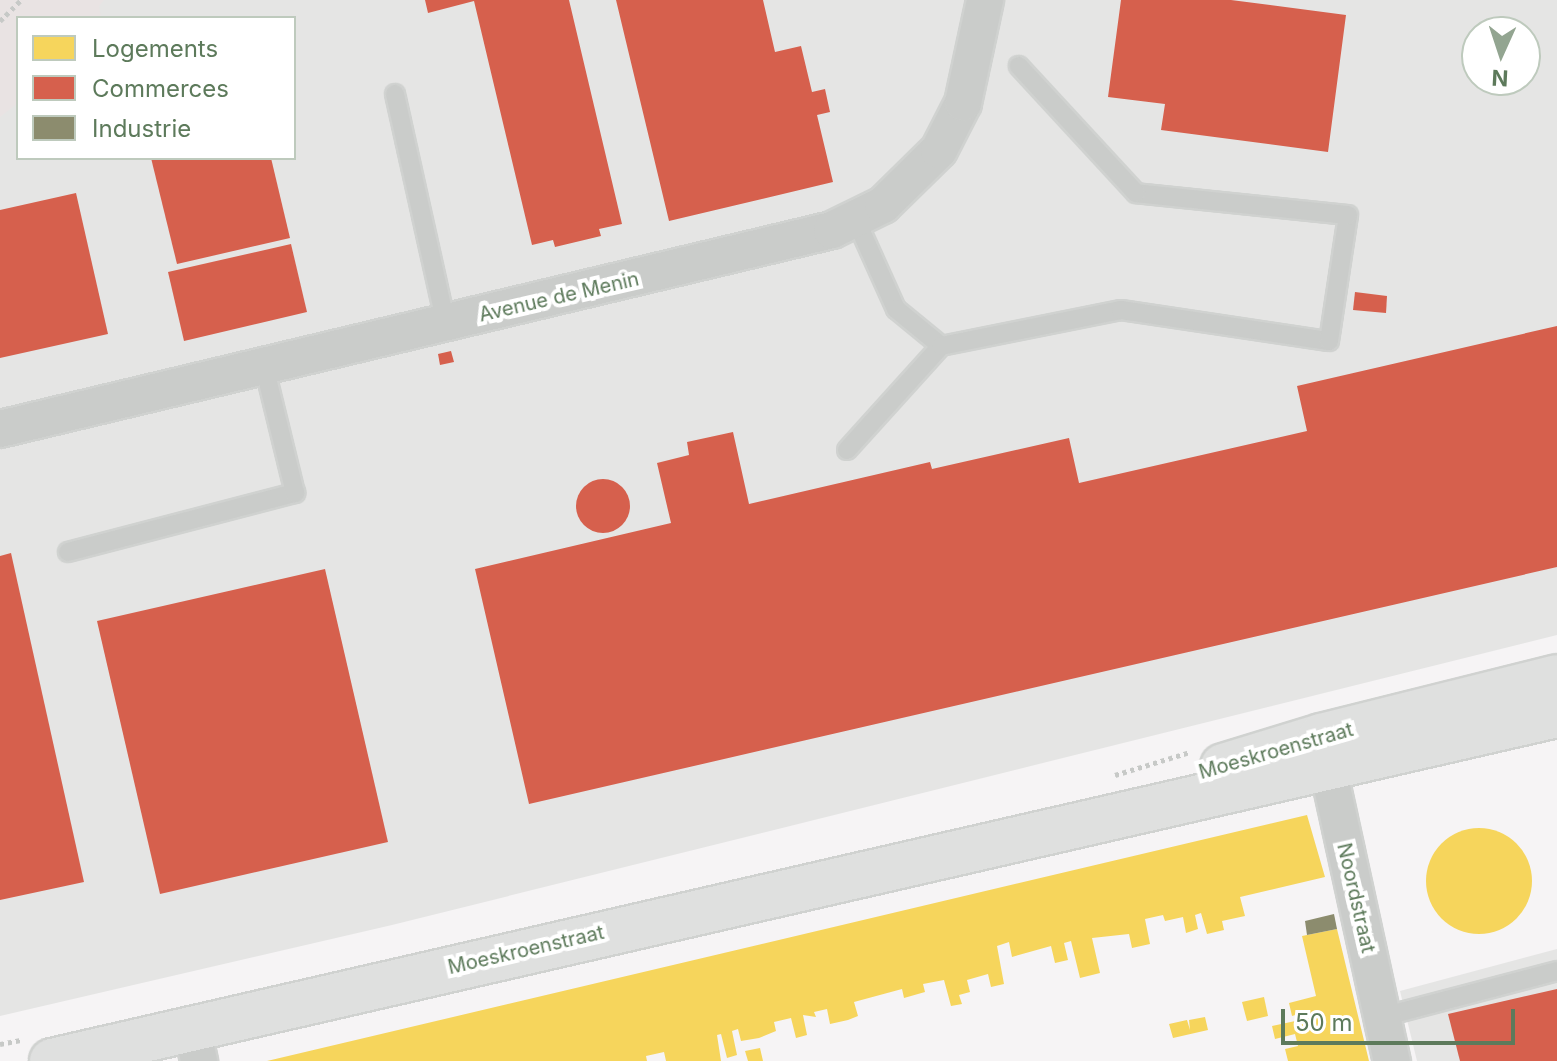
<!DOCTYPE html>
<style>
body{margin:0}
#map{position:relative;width:1557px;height:1061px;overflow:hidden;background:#f6f4f5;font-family:Inter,sans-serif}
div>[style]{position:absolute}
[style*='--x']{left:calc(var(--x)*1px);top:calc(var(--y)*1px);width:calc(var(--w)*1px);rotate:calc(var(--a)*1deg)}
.built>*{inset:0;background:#e5e5e4}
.green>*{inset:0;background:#e9e3e3}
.homes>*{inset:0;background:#f6d55c}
.round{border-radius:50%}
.shops>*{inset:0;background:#d6604d}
.industry>*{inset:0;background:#8c8c6e}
.path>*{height:5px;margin-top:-2.5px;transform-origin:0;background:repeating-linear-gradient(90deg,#c7c9c7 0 4px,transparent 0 8px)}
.roads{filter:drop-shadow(2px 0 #d0d2d0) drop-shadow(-2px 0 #d0d2d0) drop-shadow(0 2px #d0d2d0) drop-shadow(0 -2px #d0d2d0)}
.service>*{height:18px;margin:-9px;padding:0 9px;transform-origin:9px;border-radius:9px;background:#caccca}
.minor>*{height:36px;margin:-18px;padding:0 18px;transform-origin:18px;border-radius:18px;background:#caccca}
.secondary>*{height:44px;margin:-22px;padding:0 22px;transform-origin:22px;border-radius:22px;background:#dfe0df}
span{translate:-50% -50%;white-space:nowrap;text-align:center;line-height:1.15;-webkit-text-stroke:8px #fff;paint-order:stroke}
.street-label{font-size:20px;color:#5d7a5b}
.legend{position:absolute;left:16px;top:16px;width:280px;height:144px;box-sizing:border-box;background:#fff;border:2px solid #becabd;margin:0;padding:10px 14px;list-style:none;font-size:24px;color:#5d7a5b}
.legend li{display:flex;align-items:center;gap:16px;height:40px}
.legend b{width:40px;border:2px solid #becabd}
.north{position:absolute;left:1461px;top:16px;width:80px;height:80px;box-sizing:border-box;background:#fff;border:2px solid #becabd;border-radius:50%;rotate:183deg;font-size:22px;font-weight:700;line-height:32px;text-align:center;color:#5d7a5b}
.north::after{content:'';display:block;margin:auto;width:28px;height:36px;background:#93a591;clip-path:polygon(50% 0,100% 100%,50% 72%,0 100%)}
.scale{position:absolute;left:1281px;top:1009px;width:234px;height:36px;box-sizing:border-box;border:4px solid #5d7a5b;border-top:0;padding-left:10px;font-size:24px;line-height:28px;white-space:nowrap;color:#5d7a5b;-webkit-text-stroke:6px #fff;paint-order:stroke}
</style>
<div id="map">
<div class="built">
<div style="clip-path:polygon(evenodd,0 0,1557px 0,1557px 635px,392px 925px,0 1016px,0 0,18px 18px,294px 18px,294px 158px,18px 158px,18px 18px,0 0,1477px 32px,1525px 32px,1525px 80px,1477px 80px,1477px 32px)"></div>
<div style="clip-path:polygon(1557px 949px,1557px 1061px,1417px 1061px,1400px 991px)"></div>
</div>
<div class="green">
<div style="clip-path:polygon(0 0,104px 0,99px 6px,101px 18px,18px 18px,18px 103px,0 117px)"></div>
</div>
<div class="homes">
<div style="clip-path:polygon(1307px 815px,1325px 877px,1240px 897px,1245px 916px,1222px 921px,1224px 930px,1207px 934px,1201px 913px,1195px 915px,1198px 929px,1186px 933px,1183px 917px,1165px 921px,1163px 915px,1145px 919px,1150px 944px,1132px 948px,1129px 934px,1092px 938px,1100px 973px,1080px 978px,1071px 941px,1064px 943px,1068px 960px,1055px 963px,1051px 946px,1012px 957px,1009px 942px,997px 946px,1004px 984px,991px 987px,988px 974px,967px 980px,970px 992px,959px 995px,962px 1004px,951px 1006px,944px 980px,923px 984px,925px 992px,904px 998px,902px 989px,854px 1002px,858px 1016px,848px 1020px,830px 1024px,827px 1009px,814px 1012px,816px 1017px,803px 1015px,807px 1035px,796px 1038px,791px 1018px,774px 1022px,776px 1031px,759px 1038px,741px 1041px,738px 1029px,732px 1031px,737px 1055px,727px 1058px,721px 1034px,717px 1035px,721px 1061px,666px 1061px,664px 1052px,646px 1056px,647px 1061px,267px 1061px)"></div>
<div class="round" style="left:1426px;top:828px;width:106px;height:106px"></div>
<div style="clip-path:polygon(1337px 929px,1369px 1061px,1288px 1061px,1285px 1049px,1298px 1046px,1295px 1034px,1275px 1039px,1272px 1026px,1300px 1020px,1299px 1014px,1292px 1016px,1289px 1003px,1316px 996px,1302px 936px)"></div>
<div style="clip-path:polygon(1264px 997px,1268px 1016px,1247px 1021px,1242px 1002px)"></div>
<div style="clip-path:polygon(1205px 1017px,1208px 1030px,1173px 1038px,1169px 1024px,1187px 1020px,1190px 1030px,1189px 1020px)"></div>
<div style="clip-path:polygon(760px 1048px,763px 1061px,748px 1061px,745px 1051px)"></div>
</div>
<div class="shops">
<div style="clip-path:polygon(425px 0,569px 0,622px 224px,599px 229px,601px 236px,555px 247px,553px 240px,532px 245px,474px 1px,428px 13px)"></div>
<div style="clip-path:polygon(616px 0,763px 0,775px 52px,801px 46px,812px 92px,825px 89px,830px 112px,817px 115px,833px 182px,669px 221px)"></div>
<div style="clip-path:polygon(1121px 0,1231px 0,1346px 15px,1328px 152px,1161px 130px,1165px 104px,1108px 97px)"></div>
<div style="clip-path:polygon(151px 158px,271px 158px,290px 238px,177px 264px)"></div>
<div style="clip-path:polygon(76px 193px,108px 334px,0 358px,0 210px)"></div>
<div style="clip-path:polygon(291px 244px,307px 312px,184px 341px,168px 272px)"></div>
<div style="clip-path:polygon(1355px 292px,1387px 296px,1386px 313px,1353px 310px)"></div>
<div style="clip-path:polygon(1557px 326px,1557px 567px,529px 804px,475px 569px,671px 523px,657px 463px,689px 455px,687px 442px,733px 432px,749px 504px,930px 462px,932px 469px,1069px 438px,1079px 483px,1307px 431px,1297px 386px)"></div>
<div style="clip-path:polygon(451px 351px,454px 362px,440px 365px,438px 354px)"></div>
<div class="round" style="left:576px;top:479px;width:54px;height:54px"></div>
<div style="clip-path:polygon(11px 553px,84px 882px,0 900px,0 556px)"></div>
<div style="clip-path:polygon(325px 569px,388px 842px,160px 894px,97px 621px)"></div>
<div style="clip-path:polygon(1557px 989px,1557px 1061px,1460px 1061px,1448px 1014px)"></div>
</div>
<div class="industry">
<div style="clip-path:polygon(1334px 914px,1337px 929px,1307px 935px,1305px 921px)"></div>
</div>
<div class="path">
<div style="--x:0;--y:21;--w:30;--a:-45"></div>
<div style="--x:1115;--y:775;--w:78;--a:-17"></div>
<div style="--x:0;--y:1044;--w:21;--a:-11"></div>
</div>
<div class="roads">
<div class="service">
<div style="--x:395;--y:94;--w:236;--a:77.5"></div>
<div style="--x:856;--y:220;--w:98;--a:65.8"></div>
<div style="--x:896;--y:309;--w:58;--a:39.4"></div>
<div style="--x:847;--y:450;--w:140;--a:-47.9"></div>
<div style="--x:941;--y:346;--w:184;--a:-11.3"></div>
<div style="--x:1121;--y:310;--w:210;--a:8.5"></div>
<div style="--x:1329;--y:341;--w:127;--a:-81.4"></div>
<div style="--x:1348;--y:215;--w:213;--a:-174.1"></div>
<div style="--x:1136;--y:193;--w:173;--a:-132.7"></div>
<div style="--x:68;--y:552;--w:235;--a:-14.6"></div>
<div style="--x:295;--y:493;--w:131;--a:-103.7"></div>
<div style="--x:1382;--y:1017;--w:181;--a:-14.7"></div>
</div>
<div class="minor">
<div style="--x:0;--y:429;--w:855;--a:-13.45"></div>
<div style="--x:832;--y:230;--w:57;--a:-26.1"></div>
<div style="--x:883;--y:205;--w:78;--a:-44.5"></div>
<div style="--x:939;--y:150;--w:53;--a:-62.9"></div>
<div style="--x:963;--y:103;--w:105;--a:-77.9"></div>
<div style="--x:1322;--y:741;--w:328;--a:77.7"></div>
<div style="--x:192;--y:1028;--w:34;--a:78"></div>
</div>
<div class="secondary">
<div style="--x:1223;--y:766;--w:102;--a:-17"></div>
<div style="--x:1321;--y:736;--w:243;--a:-14"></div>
<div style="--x:52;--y:1061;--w:1544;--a:-12.95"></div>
</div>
</div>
<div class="street-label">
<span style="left:559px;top:297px;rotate:-13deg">Avenue de Menin</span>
<span style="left:1276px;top:751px;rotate:-16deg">Moeskroenstraat</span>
<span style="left:1356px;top:898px;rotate:77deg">Noordstraat</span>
<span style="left:526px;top:950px;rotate:-13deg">Moeskroenstraat</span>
</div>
<ul class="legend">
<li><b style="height:22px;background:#f6d55c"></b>Logements</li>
<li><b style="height:22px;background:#d6604d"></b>Commerces</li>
<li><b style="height:22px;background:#8c8c6e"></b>Industrie</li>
</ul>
<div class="north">N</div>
<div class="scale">50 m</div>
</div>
